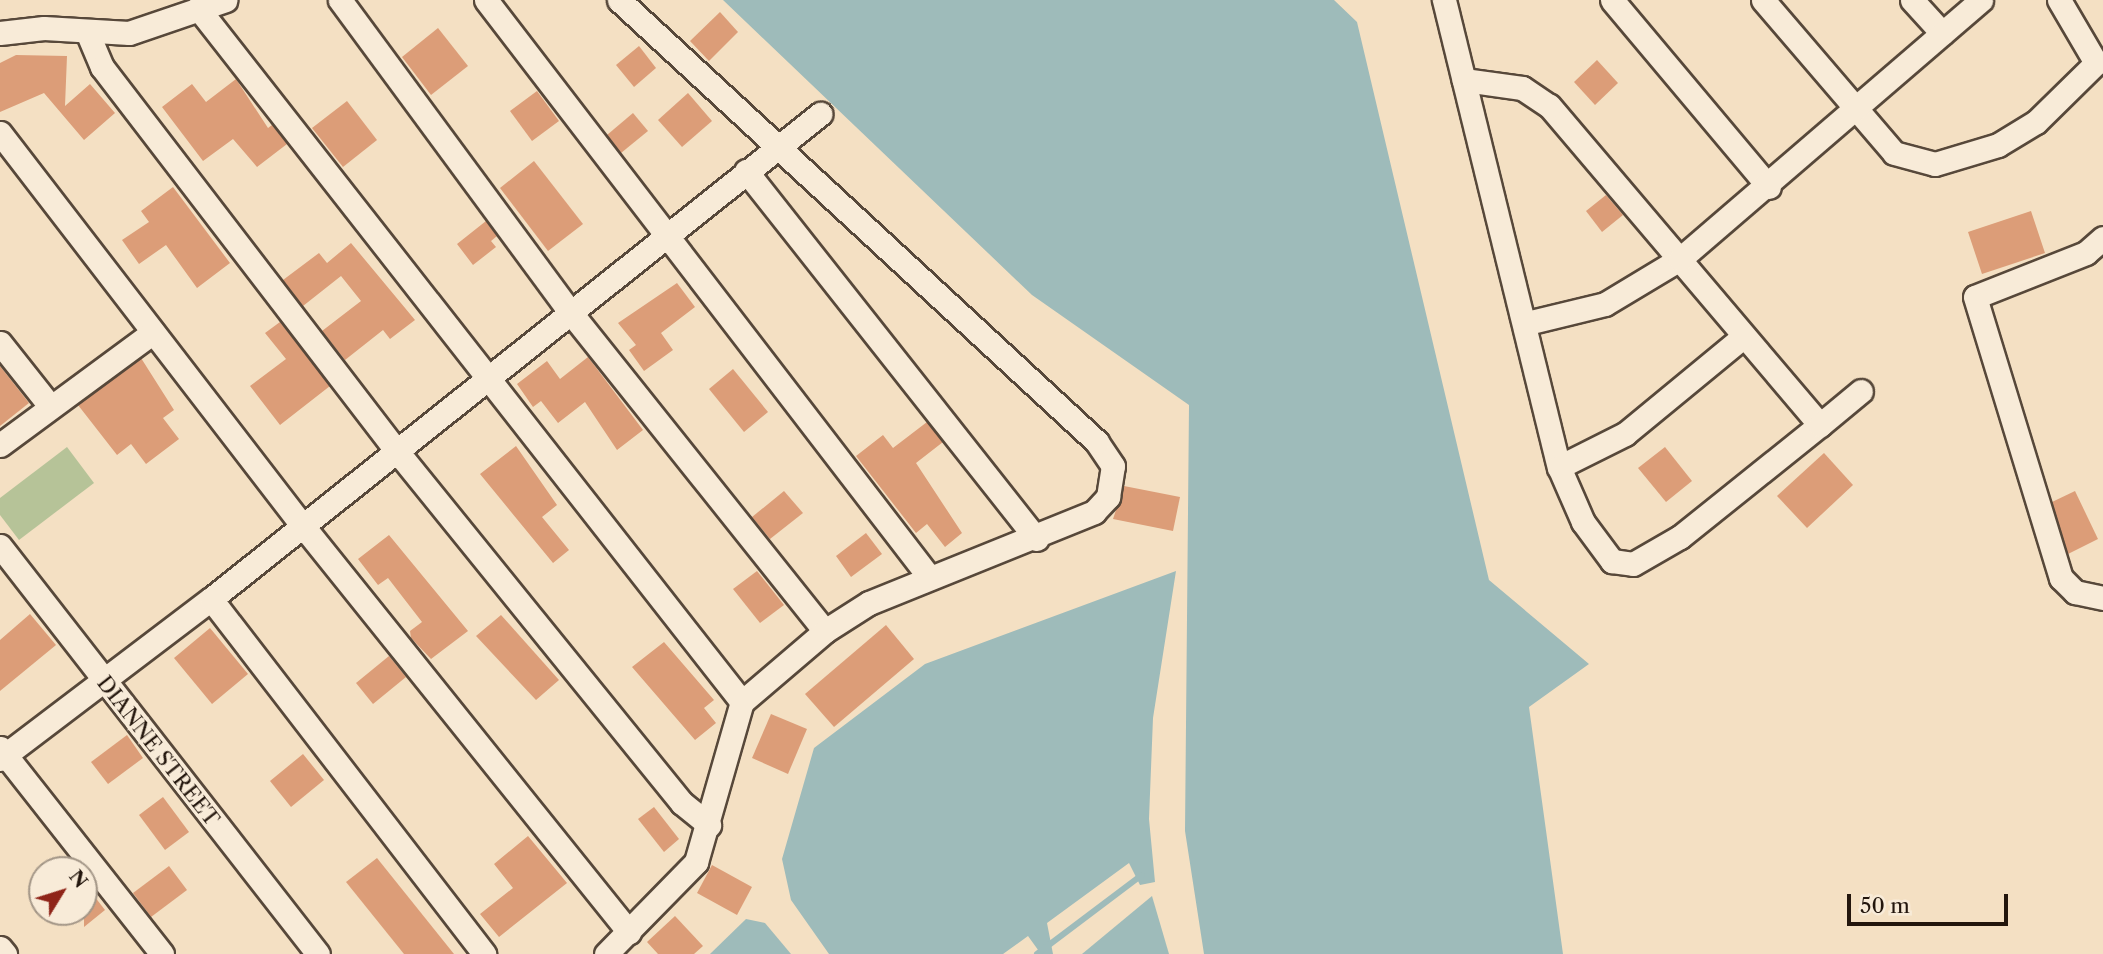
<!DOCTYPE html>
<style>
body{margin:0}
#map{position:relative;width:2103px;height:954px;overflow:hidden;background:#f4e0c3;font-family:"Libre Caslon Text",serif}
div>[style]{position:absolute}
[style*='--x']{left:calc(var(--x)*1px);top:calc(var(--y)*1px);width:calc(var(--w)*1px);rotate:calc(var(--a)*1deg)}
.green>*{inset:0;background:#b6c398}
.water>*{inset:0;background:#9ebbba}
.stream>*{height:6px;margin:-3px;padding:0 3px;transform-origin:3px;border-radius:3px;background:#9ebbba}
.building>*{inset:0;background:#dc9d78}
.roads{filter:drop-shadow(2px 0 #57483a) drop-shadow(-2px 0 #57483a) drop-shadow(0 2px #57483a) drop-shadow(0 -2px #57483a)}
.minor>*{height:23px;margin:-11.5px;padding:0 11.5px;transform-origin:11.5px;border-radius:11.5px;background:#f8ebd8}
span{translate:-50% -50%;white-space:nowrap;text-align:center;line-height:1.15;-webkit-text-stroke:6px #f8ebd8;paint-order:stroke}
.street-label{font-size:21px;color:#23160d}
.north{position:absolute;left:28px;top:856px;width:70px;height:70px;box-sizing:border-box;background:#f8ebd8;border:2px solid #a39687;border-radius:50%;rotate:52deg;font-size:19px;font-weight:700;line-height:28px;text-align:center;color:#23160d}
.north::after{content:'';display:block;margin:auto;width:24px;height:32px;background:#8f2418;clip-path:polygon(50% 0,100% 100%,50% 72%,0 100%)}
.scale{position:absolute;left:1847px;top:894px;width:161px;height:32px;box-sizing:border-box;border:4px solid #23160d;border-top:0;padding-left:9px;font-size:21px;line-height:24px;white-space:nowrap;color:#23160d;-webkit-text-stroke:5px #f8ebd8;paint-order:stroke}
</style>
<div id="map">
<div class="green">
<div style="clip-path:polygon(67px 447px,94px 483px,19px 540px,0 515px,0 498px)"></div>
</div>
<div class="water">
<div style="clip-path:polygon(723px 0,1334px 0,1357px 22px,1489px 580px,1589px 664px,1529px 707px,1563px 954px,1204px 954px,1185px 831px,1189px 405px,1032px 295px)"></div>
<div style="clip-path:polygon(1176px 571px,1153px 718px,1149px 819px,1155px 882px,1140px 885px,1129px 863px,1047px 923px,1053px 954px,1041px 954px,1028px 936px,1003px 954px,829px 954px,791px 900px,782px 859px,814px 748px,925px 664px)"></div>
<div style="clip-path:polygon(1152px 896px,1169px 954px,1082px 954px)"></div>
<div style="clip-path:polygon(746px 919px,765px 923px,791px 954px,710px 954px)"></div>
</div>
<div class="stream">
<div style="--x:1037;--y:954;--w:131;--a:-37"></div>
</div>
<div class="building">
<div style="clip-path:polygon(720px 12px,738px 32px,709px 61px,690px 41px)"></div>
<div style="clip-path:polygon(438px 28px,468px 66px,431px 95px,402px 57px)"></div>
<div style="clip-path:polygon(639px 46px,656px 68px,634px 87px,616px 65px)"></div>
<div style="clip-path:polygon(16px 55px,67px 56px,65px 106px,90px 84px,115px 113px,84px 140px,44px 93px,0 112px,0 63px)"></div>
<div style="clip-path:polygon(1597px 60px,1618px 83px,1595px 105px,1574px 82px)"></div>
<div style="clip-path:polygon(236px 79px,268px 128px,272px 125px,287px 144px,257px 167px,233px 139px,203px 161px,162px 107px,192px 84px,206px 102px)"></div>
<div style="clip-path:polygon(537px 91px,559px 121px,532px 141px,510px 111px)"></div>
<div style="clip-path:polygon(688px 93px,712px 121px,682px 147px,658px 120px)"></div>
<div style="clip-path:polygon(347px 101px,377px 140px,343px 167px,312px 128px)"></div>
<div style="clip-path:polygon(633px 113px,648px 131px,621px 153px,607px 135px)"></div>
<div style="clip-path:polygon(534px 161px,583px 224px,548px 251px,500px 188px)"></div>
<div style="clip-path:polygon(173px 187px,230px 263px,197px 288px,166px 245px,139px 264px,122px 240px,149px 222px,141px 211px)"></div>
<div style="clip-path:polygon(1606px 195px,1623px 215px,1602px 232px,1586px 211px)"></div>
<div style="clip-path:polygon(2031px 211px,2045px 253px,1982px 274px,1968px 232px)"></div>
<div style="clip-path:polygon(486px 221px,497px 236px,491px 241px,496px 247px,473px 265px,457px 244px)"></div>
<div style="clip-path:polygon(351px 243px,415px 320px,390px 339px,383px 330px,345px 360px,322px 331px,361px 301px,341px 276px,303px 306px,283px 280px,319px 253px,327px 263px)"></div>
<div style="clip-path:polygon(677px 283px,695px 307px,661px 333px,673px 350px,644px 371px,629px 350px,636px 345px,618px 323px)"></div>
<div style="clip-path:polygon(280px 322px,330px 386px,280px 425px,250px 386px,286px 359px,265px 333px)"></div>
<div style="clip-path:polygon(588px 357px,643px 430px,617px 450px,585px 402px,558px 423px,541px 401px,533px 407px,517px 384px,547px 361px,560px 379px)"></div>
<div style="clip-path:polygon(141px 358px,174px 410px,163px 418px,179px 439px,146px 464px,131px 444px,117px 455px,78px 405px)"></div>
<div style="clip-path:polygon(0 366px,29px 403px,0 426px)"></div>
<div style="clip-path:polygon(733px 369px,768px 412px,744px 432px,709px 389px)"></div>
<div style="clip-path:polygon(927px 422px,943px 442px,916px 463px,962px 533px,945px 547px,927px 524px,916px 533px,856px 456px,883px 435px,893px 448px)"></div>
<div style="clip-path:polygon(516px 446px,557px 505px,542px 517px,569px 550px,553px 563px,480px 474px)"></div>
<div style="clip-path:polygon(1665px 447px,1692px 481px,1666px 502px,1638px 468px)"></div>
<div style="clip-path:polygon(1824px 453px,1853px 485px,1807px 528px,1777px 496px)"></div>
<div style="clip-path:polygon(1124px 486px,1180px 497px,1173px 531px,1113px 519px)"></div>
<div style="clip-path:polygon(784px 491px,803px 513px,770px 539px,752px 517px)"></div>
<div style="clip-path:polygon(2075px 491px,2098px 539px,2068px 554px,2052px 502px)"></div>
<div style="clip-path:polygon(866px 533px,882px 554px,851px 577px,836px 556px)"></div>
<div style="clip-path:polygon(389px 535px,468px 631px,431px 659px,411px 638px,410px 631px,422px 622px,388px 578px,378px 585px,358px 559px)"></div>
<div style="clip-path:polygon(757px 571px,784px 605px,760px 623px,733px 589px)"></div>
<div style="clip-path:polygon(30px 614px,56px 645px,0 691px,0 640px)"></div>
<div style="clip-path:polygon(501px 615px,559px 680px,536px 700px,476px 636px)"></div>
<div style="clip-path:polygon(886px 625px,914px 659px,834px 727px,805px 694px)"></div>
<div style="clip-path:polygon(210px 628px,248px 674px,212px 704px,174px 658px)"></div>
<div style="clip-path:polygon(664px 642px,714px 700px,704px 708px,716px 723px,695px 740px,632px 667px)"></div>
<div style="clip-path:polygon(389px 656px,406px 677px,373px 704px,356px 683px)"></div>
<div style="clip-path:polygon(771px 714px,807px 729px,788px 774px,752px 758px)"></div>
<div style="clip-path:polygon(127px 735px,143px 758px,108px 784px,91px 762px)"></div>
<div style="clip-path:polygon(303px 754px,324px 780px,291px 807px,270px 781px)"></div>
<div style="clip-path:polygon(163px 797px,189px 832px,165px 850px,139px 815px)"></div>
<div style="clip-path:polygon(654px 807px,679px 839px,664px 852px,638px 819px)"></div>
<div style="clip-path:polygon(528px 836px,567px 883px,499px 937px,480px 914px,513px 888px,494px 864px)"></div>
<div style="clip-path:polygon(377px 858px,454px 954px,404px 954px,346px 882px)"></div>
<div style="clip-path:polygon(712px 865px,752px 887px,737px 915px,697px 893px)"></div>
<div style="clip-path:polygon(169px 866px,187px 890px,151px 917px,133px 893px)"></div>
<div style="clip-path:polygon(84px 883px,105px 910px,84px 927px)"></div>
<div style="clip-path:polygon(675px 916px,703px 946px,694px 954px,658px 954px,647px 942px)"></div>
</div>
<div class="roads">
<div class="minor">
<div style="--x:340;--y:0;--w:389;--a:53.6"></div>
<div style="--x:571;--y:313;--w:407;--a:51.4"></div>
<div style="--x:486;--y:0;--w:727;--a:52.48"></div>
<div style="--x:1444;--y:0;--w:481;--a:76.2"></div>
<div style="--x:1559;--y:467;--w:60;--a:66.4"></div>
<div style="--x:1583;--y:522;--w:49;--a:53.4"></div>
<div style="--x:1612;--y:561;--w:21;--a:8"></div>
<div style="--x:1633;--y:564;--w:54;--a:-29.9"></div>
<div style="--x:1680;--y:537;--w:179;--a:-38.7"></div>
<div style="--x:1820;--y:425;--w:419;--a:-130.3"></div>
<div style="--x:1549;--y:106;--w:32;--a:-146"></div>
<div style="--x:1522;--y:88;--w:59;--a:-172.1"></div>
<div style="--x:1612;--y:0;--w:244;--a:50"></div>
<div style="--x:1763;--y:0;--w:201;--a:49.4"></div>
<div style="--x:1894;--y:153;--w:42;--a:15"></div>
<div style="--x:1935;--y:164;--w:66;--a:-16.8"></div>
<div style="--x:1998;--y:145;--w:44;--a:-31.2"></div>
<div style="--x:2036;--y:122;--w:84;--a:-44.5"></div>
<div style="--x:2096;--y:63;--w:73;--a:-120.4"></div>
<div style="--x:1912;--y:0;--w:45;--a:47.7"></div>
<div style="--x:198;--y:8;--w:882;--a:51.91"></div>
<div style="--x:0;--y:33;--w:44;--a:-6.5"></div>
<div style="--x:44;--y:28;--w:85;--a:3.4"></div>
<div style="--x:129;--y:33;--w:102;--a:-18.8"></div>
<div style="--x:88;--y:34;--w:36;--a:67"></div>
<div style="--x:102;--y:67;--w:483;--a:52.5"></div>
<div style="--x:396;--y:450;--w:454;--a:51"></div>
<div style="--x:682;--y:803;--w:35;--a:39"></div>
<div style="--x:0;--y:133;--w:496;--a:52.4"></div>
<div style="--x:303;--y:526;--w:521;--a:51.24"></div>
<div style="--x:746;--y:171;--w:469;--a:51.7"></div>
<div style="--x:2103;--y:238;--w:23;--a:139"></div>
<div style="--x:2086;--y:253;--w:119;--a:158.4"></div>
<div style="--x:1975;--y:297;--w:294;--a:73"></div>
<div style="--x:2061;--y:578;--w:20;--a:45"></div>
<div style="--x:2075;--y:592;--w:29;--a:12"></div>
<div style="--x:1527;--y:323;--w:80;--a:-13.7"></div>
<div style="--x:1605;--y:304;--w:87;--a:-31"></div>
<div style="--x:1680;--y:259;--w:397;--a:-40.7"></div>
<div style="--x:0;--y:343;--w:80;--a:51.6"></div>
<div style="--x:1820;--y:425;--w:53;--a:-39.7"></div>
<div style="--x:0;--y:445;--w:190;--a:-36.4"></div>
<div style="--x:1559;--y:467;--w:74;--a:-26.6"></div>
<div style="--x:1625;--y:434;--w:154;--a:-39.5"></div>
<div style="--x:0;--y:546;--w:517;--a:52.07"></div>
<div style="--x:211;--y:599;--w:448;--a:52.4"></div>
<div style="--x:0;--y:748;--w:262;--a:51.8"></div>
<div style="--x:0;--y:759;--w:265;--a:-37.2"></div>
<div style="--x:211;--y:599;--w:779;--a:-38.53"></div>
<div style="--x:0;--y:948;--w:8;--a:50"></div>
<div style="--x:606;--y:954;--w:129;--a:-45.6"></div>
<div style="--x:696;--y:862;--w:166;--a:-74"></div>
<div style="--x:742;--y:702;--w:109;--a:-40.5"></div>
<div style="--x:825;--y:631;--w:52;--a:-32.5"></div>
<div style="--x:869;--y:603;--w:243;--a:-22"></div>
<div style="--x:1094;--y:512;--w:21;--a:-47"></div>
<div style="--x:1108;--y:497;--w:31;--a:-81"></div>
<div style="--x:1113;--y:466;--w:29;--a:-124"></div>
<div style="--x:1097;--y:442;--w:651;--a:-137.24"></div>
</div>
</div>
<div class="street-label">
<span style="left:158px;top:751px;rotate:52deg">DIANNE STREET</span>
</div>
<div class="north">N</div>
<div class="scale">50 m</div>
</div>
